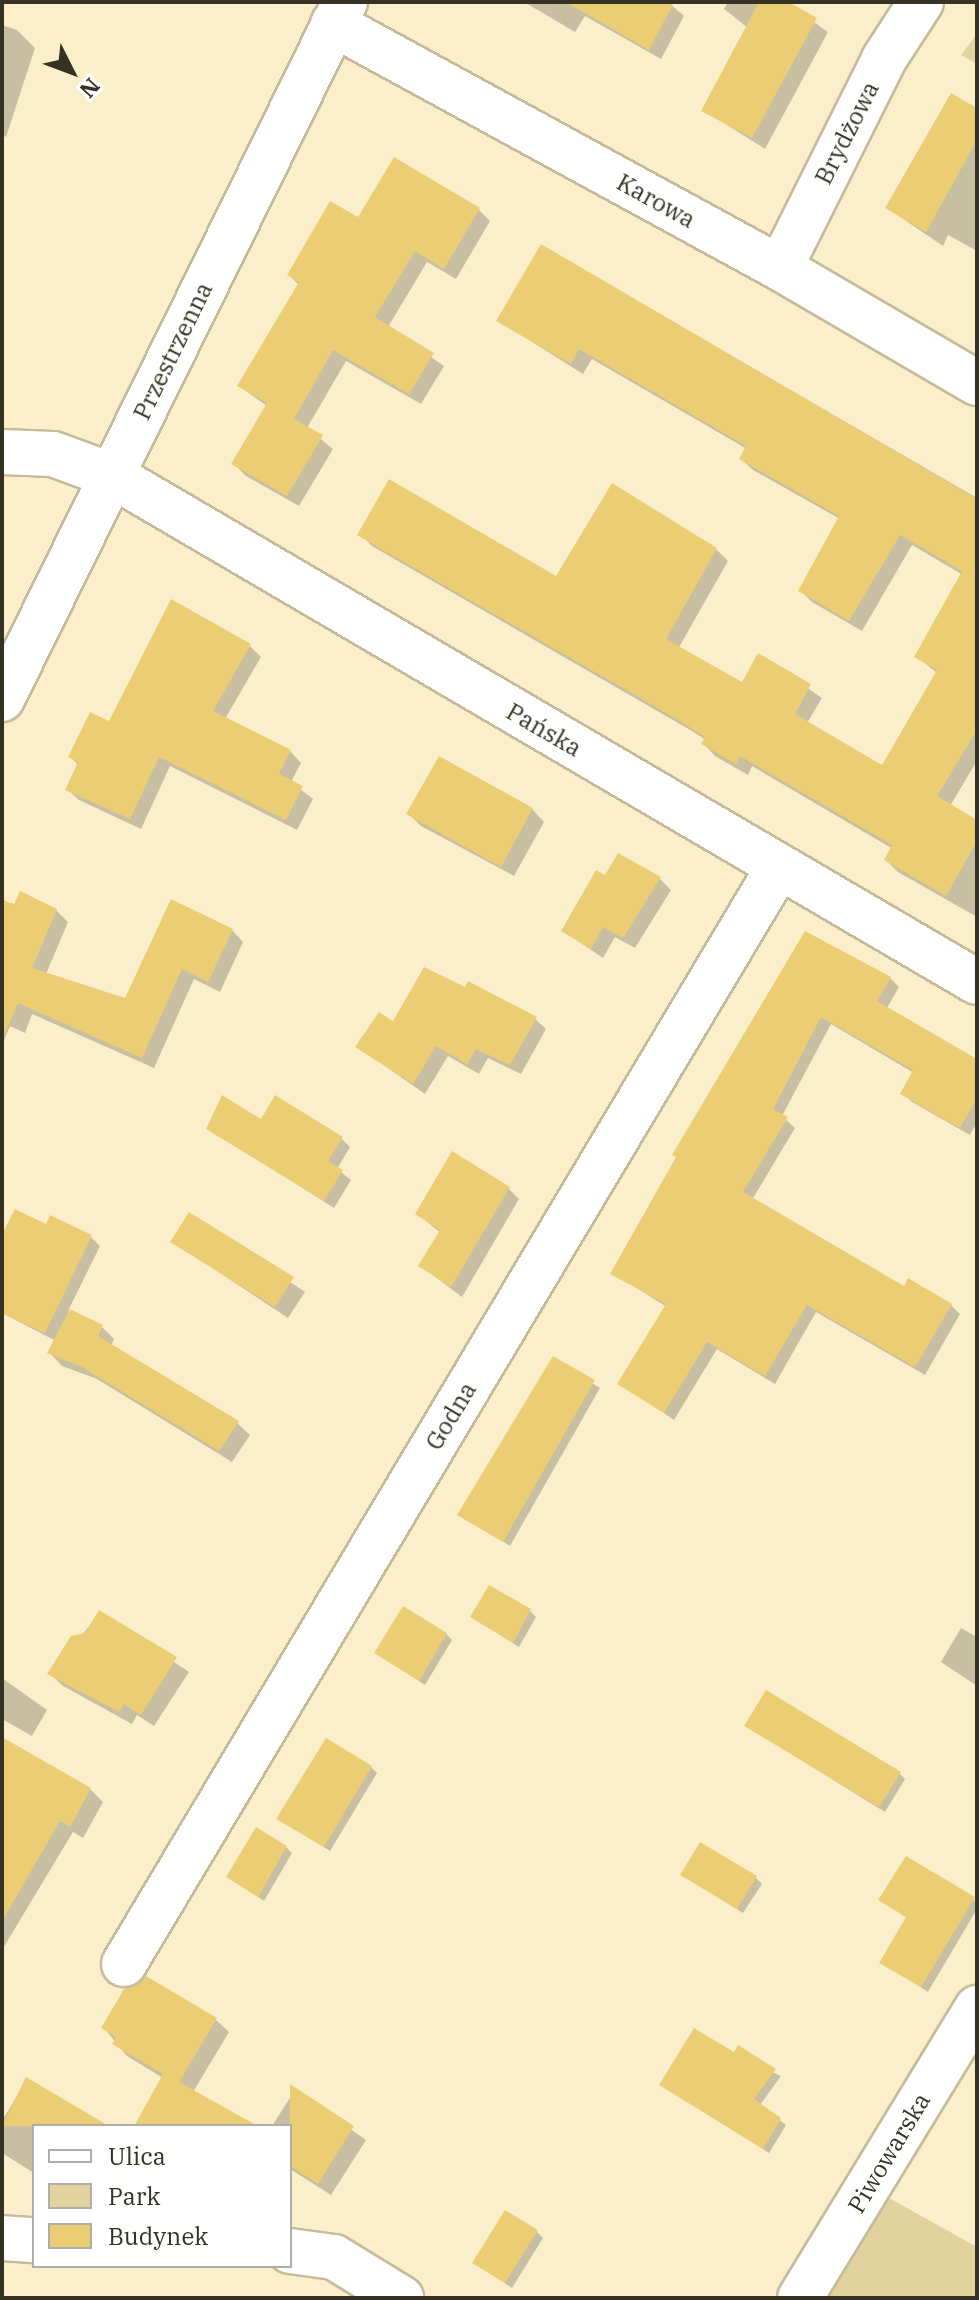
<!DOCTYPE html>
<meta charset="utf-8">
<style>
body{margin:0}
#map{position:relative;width:979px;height:2300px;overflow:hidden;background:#fbefcb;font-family:"IBM Plex Serif",serif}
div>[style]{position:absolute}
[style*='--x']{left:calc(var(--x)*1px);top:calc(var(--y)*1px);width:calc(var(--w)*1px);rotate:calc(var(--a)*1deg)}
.green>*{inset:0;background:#e2d29d}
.shadow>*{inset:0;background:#0003}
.building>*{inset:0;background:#ebce74}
.roads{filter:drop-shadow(2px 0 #c6bb99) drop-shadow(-2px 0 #c6bb99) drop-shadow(0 2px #c6bb99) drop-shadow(0 -2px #c6bb99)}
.minor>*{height:44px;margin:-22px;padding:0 22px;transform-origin:22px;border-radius:22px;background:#fff}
span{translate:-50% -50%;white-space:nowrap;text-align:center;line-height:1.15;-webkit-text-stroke:6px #fff;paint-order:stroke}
.street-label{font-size:24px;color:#353123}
.frame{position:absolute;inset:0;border:4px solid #353123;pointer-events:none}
.legend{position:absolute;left:32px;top:2124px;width:260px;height:144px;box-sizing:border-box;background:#fff;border:2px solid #aeada7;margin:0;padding:10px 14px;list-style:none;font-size:24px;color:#353123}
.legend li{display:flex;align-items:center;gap:16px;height:40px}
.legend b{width:40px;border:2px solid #aeada7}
.north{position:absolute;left:32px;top:32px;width:80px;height:80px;-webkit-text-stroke:6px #fff;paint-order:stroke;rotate:132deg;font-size:22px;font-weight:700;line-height:32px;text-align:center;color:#353123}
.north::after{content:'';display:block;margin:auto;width:28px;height:36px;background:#353123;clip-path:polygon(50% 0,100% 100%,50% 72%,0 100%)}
</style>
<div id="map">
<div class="green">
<div style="clip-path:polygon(977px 34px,977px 64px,961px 55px)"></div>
<div style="clip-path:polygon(882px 2194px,977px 2247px,977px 2298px,823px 2298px)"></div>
</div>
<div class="shadow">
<div style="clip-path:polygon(524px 2px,668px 2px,684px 16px,661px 59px,585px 16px,575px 32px)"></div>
<div style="clip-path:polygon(728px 2px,785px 2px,828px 32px,765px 149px,703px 110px,748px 28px,724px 9px)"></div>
<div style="clip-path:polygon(2px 25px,17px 30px,35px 48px,6px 137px,2px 135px)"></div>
<div style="clip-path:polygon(977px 111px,977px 251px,948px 235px,943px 246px,887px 208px)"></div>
<div style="clip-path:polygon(478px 209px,490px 221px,456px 279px,427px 262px,388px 327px,444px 366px,421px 404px,346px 361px,307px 428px,333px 449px,299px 506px,246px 476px,234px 464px,267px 406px,239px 386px,299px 285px,289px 275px,358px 220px)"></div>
<div style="clip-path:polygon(542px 246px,977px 498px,977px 761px,950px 806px,977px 822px,977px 917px,898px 872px,886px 860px,893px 849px,752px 766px,748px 775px,715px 756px,704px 744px,706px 740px,692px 731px,372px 546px,360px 534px,557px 579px,716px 549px,728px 561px,678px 649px,743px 684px,759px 655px,822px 698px,807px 723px,882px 768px,937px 673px,916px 656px,963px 575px,912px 545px,862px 631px,812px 602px,800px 590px,840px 519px,753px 470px,741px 459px,747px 449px,592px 359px,583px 374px,499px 321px)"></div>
<div style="clip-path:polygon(250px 646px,261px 657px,225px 719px,290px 751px,301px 763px,291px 782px,313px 799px,297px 830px,170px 766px,141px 829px,79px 800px,67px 789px,78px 765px,71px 757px,109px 723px)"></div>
<div style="clip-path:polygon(532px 809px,544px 822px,514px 876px,421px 826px,409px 814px)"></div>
<div style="clip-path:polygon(606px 878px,660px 879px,671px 890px,635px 948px,615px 937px,603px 958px,563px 931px)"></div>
<div style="clip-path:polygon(2px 902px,56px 910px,68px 922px,46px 974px,126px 1001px,232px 930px,243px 942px,220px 992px,194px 979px,154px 1068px,32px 1014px,25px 1033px,10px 1026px,2px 1045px)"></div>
<div style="clip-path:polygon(806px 934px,890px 978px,899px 987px,887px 1008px,977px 1061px,977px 1122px,970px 1135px,912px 1102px,903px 1093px,914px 1073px,831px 1024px,782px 1116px,795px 1128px,752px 1200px,905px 1289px,951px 1305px,960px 1314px,925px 1375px,816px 1312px,775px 1384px,717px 1349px,674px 1420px,619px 1383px,667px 1307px,613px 1273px)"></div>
<div style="clip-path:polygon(535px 1019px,546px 1029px,521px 1074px,488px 1058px,479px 1074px,448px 1056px,425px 1094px,358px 1047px,394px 1024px)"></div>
<div style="clip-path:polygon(262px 1122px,341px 1138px,350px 1147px,337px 1169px,351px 1180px,334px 1208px,208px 1128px)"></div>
<div style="clip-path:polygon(508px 1188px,519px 1199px,462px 1297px,421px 1266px,441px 1233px,417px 1214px)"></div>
<div style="clip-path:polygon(190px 1215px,305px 1292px,288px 1318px,173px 1242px)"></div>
<div style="clip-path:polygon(47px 1227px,90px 1236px,100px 1246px,68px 1311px,102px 1327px,114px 1339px,111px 1346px,237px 1423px,250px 1435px,232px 1462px,97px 1379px,62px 1366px,50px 1353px,56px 1341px,2px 1313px,2px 1239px)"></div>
<div style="clip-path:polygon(553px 1359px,600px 1388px,510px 1546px,460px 1514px)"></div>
<div style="clip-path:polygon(530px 1611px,536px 1617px,519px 1647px,472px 1617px)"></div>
<div style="clip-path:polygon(100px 1613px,189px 1672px,154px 1726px,137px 1715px,132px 1724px,63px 1686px,50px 1674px)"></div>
<div style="clip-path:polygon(961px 1628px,977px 1637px,977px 1686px,941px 1662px)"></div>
<div style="clip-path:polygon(446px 1634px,452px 1640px,425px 1685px,376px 1653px)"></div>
<div style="clip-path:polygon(2px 1678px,47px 1710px,32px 1736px,2px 1719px)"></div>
<div style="clip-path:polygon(746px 1726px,899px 1773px,905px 1779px,885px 1812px)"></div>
<div style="clip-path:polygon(2px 1764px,90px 1789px,103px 1802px,83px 1838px,73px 1832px,2px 1950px)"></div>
<div style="clip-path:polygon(371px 1767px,377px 1773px,330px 1851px,279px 1819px)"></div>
<div style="clip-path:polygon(286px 1847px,292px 1853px,264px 1901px,228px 1877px)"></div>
<div style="clip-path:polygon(682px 1875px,756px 1878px,762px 1884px,743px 1913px)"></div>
<div style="clip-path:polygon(974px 1899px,977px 1909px,928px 1992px,881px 1962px,907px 1918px,881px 1900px)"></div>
<div style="clip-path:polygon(216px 2020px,229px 2032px,193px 2092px,239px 2126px,136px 2126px,163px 2078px,127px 2056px,104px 2028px)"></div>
<div style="clip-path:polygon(735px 2055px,781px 2076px,760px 2105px,786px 2125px,769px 2153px,661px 2085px)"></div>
<div style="clip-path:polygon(27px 2079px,89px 2126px,34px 2126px,34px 2173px,2px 2153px,2px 2121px)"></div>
<div style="clip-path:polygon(295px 2090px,366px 2140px,331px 2195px,290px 2169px,290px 2126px,272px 2126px)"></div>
<div style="clip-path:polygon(537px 2232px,543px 2238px,512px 2288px,474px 2263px)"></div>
</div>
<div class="building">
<div style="clip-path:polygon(566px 2px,674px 2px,649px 50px)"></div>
<div style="clip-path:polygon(759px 2px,789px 2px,817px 18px,752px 138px,701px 111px)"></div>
<div style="clip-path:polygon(951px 93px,977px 108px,977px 140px,926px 232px,885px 208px)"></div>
<div style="clip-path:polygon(394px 157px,480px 208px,444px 269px,415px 251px,375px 317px,434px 353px,409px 394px,333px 350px,294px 419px,323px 435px,287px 496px,231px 464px,267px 403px,237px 386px,299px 282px,287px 275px,330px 201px,358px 217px)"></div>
<div style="clip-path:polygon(541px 244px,977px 499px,977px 730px,937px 796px,977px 820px,977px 841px,946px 896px,884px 860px,892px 845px,740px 756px,736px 764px,701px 744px,705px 737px,678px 720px,357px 535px,389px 479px,556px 576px,612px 483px,717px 548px,666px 639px,742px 682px,758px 653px,811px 684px,795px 714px,882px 765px,937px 670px,914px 657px,962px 571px,900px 535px,849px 621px,798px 591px,839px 516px,739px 459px,746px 446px,579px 349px,571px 364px,496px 321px)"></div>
<div style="clip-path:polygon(171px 599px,251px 644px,213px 711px,291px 750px,279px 774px,303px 786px,286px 820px,159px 757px,130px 819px,65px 790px,78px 762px,68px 757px,90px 712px,109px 721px)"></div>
<div style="clip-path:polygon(439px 756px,533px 808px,501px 867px,406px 814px)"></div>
<div style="clip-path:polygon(618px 853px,661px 877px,623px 938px,603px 927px,591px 949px,561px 931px,596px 870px,605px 875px)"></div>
<div style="clip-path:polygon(20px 891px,57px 909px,32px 968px,125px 998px,171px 899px,233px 929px,208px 982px,182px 969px,142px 1058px,18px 1003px,2px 1040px,2px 899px,14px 905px)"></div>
<div style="clip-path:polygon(805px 931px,891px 977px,877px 1001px,977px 1059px,977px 1098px,960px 1128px,900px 1094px,913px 1070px,821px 1017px,773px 1109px,788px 1117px,743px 1192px,904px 1286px,908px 1278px,952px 1304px,915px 1367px,807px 1305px,765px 1376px,707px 1342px,664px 1413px,617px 1384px,666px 1304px,610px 1274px,676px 1157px,672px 1155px)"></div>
<div style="clip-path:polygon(424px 967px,465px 987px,468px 981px,537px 1017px,510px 1065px,476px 1049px,467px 1064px,436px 1046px,413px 1084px,355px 1047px,379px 1012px,393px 1021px)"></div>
<div style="clip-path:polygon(222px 1095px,261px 1119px,275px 1095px,343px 1137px,328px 1161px,343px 1170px,324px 1201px,206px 1129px)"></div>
<div style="clip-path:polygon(452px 1151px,510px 1187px,451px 1287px,418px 1266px,440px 1230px,415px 1214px)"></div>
<div style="clip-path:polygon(15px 1209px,46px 1224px,50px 1215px,92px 1235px,45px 1333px,2px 1313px,2px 1234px)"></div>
<div style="clip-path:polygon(189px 1212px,294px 1277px,275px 1307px,170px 1242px)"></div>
<div style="clip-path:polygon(70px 1309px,103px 1325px,98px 1336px,239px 1421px,219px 1451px,82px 1367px,47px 1353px)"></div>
<div style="clip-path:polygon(553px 1356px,595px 1380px,503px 1542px,457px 1515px)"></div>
<div style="clip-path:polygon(489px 1585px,531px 1609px,513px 1643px,470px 1617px)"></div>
<div style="clip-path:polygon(403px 1606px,447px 1633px,419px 1681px,374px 1653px)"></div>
<div style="clip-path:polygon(99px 1610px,177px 1657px,141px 1715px,124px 1704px,119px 1712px,47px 1674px,71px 1636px,85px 1633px)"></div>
<div style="clip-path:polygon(766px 1690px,901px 1772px,879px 1807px,744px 1726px)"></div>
<div style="clip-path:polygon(2px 1737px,91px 1788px,70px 1827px,60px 1821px,2px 1921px)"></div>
<div style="clip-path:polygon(326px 1738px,372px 1766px,324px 1847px,276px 1819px)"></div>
<div style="clip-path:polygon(256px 1827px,287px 1846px,258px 1897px,226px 1877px)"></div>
<div style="clip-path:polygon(700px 1842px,757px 1876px,737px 1909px,680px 1875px)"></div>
<div style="clip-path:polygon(906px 1856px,975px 1897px,921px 1987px,879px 1963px,906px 1917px,878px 1900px)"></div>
<div style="clip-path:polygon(146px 1976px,217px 2018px,179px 2082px,258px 2126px,134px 2126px,163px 2074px,112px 2044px,116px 2037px,101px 2028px,124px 1989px)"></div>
<div style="clip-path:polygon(694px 2028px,734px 2052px,738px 2045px,776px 2069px,754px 2099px,781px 2118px,763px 2149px,659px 2085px)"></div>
<div style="clip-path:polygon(26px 2077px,109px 2126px,2px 2126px)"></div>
<div style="clip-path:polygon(290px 2084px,354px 2126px,318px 2184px,290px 2166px)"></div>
<div style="clip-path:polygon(505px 2210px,538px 2230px,505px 2283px,472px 2263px)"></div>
</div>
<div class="roads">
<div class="minor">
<div style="--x:333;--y:24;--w:509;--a:28.63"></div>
<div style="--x:780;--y:268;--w:228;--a:30.3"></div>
<div style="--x:780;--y:268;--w:233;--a:-63.5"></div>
<div style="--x:884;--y:59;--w:68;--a:-57"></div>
<div style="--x:2;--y:452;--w:51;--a:2.2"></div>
<div style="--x:53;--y:454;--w:64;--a:20.1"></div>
<div style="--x:113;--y:476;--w:1001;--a:30.36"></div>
<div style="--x:2;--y:699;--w:777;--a:-63.8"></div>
<div style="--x:124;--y:1964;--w:1276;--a:-59.17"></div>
<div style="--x:2;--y:2238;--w:32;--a:4"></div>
<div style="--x:290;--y:2251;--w:44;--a:7.8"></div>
<div style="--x:334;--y:2257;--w:79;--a:31.5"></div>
<div style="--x:800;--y:2298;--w:340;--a:-58.6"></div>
</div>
</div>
<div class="street-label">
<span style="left:847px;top:133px;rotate:-63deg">Brydżowa</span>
<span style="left:656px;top:201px;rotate:29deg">Karowa</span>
<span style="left:173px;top:351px;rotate:-64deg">Przestrzenna</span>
<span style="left:544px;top:730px;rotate:30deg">Pańska</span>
<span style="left:451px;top:1416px;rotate:-59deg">Godna</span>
<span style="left:889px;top:2153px;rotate:-59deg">Piwowarska</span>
</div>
<div class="frame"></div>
<ul class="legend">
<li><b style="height:10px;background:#fff"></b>Ulica</li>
<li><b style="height:22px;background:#e2d29d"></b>Park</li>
<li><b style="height:22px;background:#ebce74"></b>Budynek</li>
</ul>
<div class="north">N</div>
</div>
